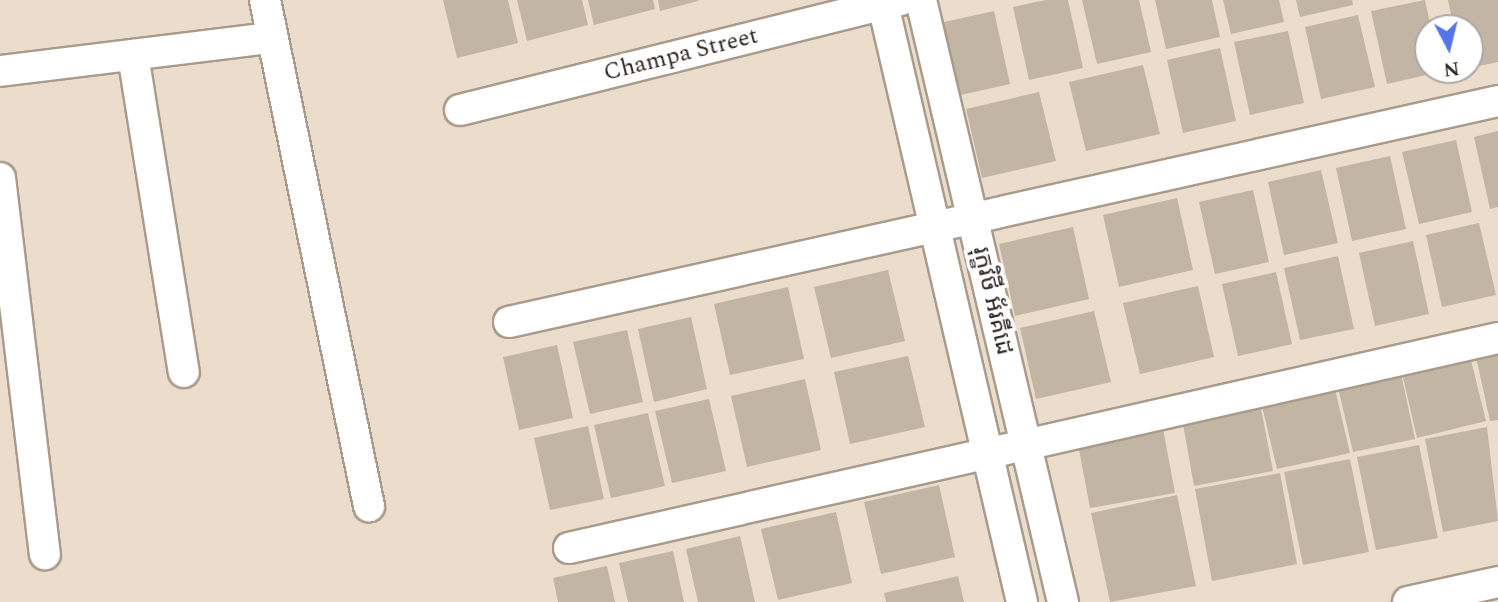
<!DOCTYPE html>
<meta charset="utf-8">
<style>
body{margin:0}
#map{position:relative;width:1498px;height:602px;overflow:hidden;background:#ebdccb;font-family:Spectral,"Noto Sans Khmer",serif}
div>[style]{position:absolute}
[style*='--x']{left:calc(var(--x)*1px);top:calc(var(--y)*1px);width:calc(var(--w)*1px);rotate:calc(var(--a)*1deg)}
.building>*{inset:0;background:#c3b5a4}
.roads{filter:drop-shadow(2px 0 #a99b8b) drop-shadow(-2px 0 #a99b8b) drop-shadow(0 2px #a99b8b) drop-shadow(0 -2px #a99b8b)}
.street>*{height:30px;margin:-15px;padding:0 15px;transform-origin:15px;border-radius:15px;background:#fff}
span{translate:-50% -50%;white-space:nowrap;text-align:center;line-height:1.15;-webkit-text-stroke:7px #fff;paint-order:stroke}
.street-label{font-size:24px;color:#2c2620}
.north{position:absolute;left:1414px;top:14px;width:70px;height:70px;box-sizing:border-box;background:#fff;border:2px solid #aba8a6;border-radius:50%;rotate:173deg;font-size:19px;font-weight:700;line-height:28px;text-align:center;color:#2c2620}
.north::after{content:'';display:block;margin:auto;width:24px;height:32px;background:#5474e9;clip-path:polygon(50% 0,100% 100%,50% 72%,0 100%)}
</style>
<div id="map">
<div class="building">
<div style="clip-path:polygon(443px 0,508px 0,518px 43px,457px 58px)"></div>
<div style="clip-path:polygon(517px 0,582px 0,588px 25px,527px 41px)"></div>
<div style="clip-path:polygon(588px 0,653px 0,655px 9px,594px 25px)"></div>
<div style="clip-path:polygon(658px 0,698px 0,698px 1px,660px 11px)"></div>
<div style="clip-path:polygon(1046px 0,1068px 0,1083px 68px,1029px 80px,1013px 7px)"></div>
<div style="clip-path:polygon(1082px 0,1139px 0,1151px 52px,1097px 64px)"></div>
<div style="clip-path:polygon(1155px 0,1212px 0,1220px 37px,1166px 49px)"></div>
<div style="clip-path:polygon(1223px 0,1279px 0,1284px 22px,1231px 34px)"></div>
<div style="clip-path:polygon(1296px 0,1352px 0,1353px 5px,1300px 17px)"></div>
<div style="clip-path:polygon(1425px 0,1431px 28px,1428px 70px,1443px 71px,1387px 84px,1371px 11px)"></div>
<div style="clip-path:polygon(1448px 0,1498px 0,1498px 62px,1470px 68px,1470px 28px,1454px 28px)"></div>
<div style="clip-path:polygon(994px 11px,1010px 84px,956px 96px,940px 23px)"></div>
<div style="clip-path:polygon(1358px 15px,1375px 87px,1321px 99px,1305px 27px)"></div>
<div style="clip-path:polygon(1288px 31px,1304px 103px,1250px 115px,1234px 42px)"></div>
<div style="clip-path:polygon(1220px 48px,1236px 121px,1183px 133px,1167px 60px)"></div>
<div style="clip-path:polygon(1143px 65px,1160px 134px,1086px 151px,1069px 82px)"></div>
<div style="clip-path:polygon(1039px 92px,1056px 161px,982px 178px,966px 109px)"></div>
<div style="clip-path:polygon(1498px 131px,1498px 207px,1490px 209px,1474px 137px)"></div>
<div style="clip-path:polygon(1456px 140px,1472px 212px,1419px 224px,1402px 152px)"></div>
<div style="clip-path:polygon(1390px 156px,1406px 229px,1352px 241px,1336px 168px)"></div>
<div style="clip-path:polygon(1321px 170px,1338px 243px,1284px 255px,1268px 182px)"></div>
<div style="clip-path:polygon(1253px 190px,1269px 262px,1215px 274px,1199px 202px)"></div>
<div style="clip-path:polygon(1177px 198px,1193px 270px,1119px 287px,1103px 215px)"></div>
<div style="clip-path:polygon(1479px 223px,1496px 295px,1442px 307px,1426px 235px)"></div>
<div style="clip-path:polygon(1073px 227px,1089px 299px,1015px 316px,999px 244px)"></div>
<div style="clip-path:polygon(1413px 241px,1429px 314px,1375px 326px,1359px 253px)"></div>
<div style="clip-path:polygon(1338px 256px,1354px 329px,1300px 340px,1284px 268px)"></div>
<div style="clip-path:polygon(888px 270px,905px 341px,831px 358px,814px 287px)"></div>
<div style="clip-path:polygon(1276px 272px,1292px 344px,1238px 356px,1222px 284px)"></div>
<div style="clip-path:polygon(1198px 286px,1214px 357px,1140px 374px,1123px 303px)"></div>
<div style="clip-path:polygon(788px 287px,804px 359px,730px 375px,714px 304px)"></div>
<div style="clip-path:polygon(1094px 311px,1111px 382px,1036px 399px,1020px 328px)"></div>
<div style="clip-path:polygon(691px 317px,707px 389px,654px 402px,638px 329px)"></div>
<div style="clip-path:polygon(627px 330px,643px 402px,590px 414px,573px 342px)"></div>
<div style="clip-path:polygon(557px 345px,573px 418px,519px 430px,503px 357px)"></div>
<div style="clip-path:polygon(1498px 347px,1498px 420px,1490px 421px,1475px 352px)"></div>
<div style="clip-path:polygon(1469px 352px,1486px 421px,1417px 438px,1401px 369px)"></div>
<div style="clip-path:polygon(908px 356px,925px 427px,850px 444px,834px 372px)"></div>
<div style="clip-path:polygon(1400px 369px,1415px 439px,1353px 452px,1337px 383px)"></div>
<div style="clip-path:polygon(805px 379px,821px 450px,747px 467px,731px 396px)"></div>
<div style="clip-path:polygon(1334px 385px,1350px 453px,1277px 469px,1261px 402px)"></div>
<div style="clip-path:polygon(1259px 398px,1273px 471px,1194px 486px,1181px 413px)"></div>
<div style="clip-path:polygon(709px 399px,726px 471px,672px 483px,655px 411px)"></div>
<div style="clip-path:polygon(648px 413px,665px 486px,611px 498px,594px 425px)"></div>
<div style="clip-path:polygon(1162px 423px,1175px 493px,1090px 508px,1077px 439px)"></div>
<div style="clip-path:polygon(588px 426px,604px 499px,550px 510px,534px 438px)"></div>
<div style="clip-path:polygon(1487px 427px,1498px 521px,1443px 532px,1425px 439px)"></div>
<div style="clip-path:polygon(1419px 445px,1438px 538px,1376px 550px,1357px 457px)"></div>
<div style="clip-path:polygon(1350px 459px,1369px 552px,1303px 565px,1284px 472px)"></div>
<div style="clip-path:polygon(1280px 473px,1297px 564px,1212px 581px,1195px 489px)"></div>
<div style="clip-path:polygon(939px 485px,955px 557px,881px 574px,864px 502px)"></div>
<div style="clip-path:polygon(1177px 495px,1196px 586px,1110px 602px,1091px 513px)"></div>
<div style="clip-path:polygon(836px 512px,852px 583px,778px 600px,761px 529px)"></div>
<div style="clip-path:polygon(740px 536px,755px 602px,698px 602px,686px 549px)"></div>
<div style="clip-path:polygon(673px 551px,684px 602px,628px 602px,619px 563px)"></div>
<div style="clip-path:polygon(607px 566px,615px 602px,558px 602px,553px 578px)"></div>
<div style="clip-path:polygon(958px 576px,964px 602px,886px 602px,884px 593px)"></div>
</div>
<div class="roads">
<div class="street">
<div style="--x:265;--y:0;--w:517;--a:78.39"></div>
<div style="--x:882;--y:0;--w:618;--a:76.91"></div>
<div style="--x:921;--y:0;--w:619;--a:76.73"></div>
<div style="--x:133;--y:55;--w:321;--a:80.9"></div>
<div style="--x:0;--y:71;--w:272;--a:-7"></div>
<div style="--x:460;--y:110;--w:455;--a:-14"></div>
<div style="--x:0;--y:178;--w:379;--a:83.2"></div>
<div style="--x:509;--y:322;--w:1013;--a:-12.6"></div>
<div style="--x:569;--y:548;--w:952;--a:-12.74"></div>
<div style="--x:1408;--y:602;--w:92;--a:-12.5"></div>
</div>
</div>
<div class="street-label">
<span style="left:681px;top:55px;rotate:-14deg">Champa Street</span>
<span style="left:992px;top:301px;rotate:77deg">រុក្ខវិថី អ័រគីដេ</span>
</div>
<div class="north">N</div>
</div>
